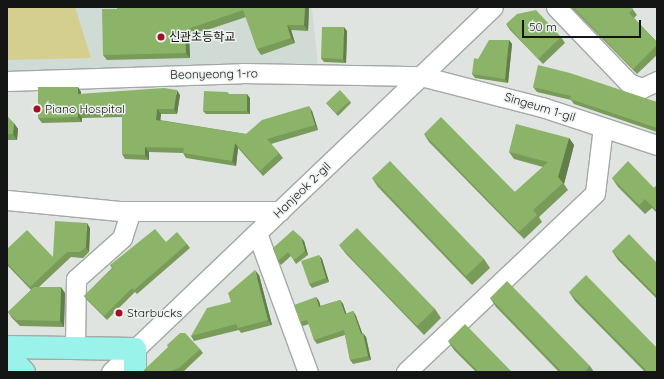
<!DOCTYPE html>
<meta charset="utf-8">
<style>
body{margin:0}
#map{position:relative;width:664px;height:379px;overflow:hidden;background:#e0e4e1;font-family:Quicksand,"Noto Sans KR",sans-serif}
div>[style]{position:absolute}
[style*='--x']{left:calc(var(--x)*1px);top:calc(var(--y)*1px);width:calc(var(--w)*1px);rotate:calc(var(--a)*1deg)}
.built>*{inset:0;background:#cfdbd4}
.green>*{inset:0;background:#d4cf8f}
.roads{filter:drop-shadow(1px 0 #a4a9a6) drop-shadow(-1px 0 #a4a9a6) drop-shadow(0 1px #a4a9a6) drop-shadow(0 -1px #a4a9a6)}
.minor>*{height:19px;margin:-9.5px;padding:0 9.5px;transform-origin:9.5px;border-radius:9.5px;background:#fff}
.major>*{height:22px;margin:-11px;padding:0 11px;transform-origin:11px;border-radius:11px;background:#9af3eb}
.wall>*{inset:0;background:#789b5a}
.shaded-wall>*{inset:0;background:#627e4a}
.building>*{inset:0;background:#8cb469}
.dots>*{width:11px;height:11px;translate:-50% -50%;box-sizing:border-box;border:2px solid #edf2ef;border-radius:50%}
span{translate:-50% -50%;white-space:nowrap;text-align:center;line-height:1.15;-webkit-text-stroke:3px #edf2ef;paint-order:stroke}
.poi-label{font-size:12px;color:#141615}
.left{translate:0 -50%;text-align:left}
.street-label{font-size:12px;color:#141615}
.frame{position:absolute;inset:0;border:8px solid #141615;pointer-events:none}
.scale{position:absolute;left:522px;top:20px;width:119px;height:18px;box-sizing:border-box;border:2px solid #141615;border-top:0;padding-left:5px;font-size:12px;line-height:14px;white-space:nowrap;color:#141615;-webkit-text-stroke:3px #edf2ef;paint-order:stroke}
</style>
<div id="map">
<div class="built">
<div style="clip-path:polygon(7px 7px,312px 7px,318px 66px,7px 73px)"></div>
</div>
<div class="green">
<div style="clip-path:polygon(7px 7px,75px 7px,91px 58px,7px 60px)"></div>
</div>
<div class="roads">
<div class="minor">
<div style="--x:556;--y:7;--w:105;--a:46.2"></div>
<div style="--x:629;--y:83;--w:14;--a:21"></div>
<div style="--x:642;--y:88;--w:17;--a:-25"></div>
<div style="--x:7;--y:81;--w:235;--a:-1.9"></div>
<div style="--x:242;--y:73;--w:179;--a:1"></div>
<div style="--x:421;--y:76;--w:125;--a:14.4"></div>
<div style="--x:542;--y:107;--w:121;--a:18.3"></div>
<div style="--x:7;--y:200;--w:113;--a:5.6"></div>
<div style="--x:119;--y:211;--w:161;--a:0"></div>
<div style="--x:257;--y:233;--w:148;--a:69.9"></div>
<div style="--x:75;--y:348;--w:69;--a:-89.2"></div>
<div style="--x:76;--y:279;--w:62;--a:-41.7"></div>
<div style="--x:122;--y:238;--w:28;--a:-72"></div>
<div style="--x:111;--y:372;--w:528;--a:-43.7"></div>
<div style="--x:406;--y:372;--w:260;--a:-43.4"></div>
<div style="--x:595;--y:193;--w:66;--a:-83.1"></div>
</div>
<div class="major">
<div style="--x:7;--y:347;--w:128;--a:0.9"></div>
<div style="--x:135;--y:349;--w:23;--a:90"></div>
<div style="--x:7;--y:354;--w:25;--a:47"></div>
</div>
</div>
<div class="wall">
<div style="clip-path:polygon(117px 7px,154px 7px,155px 8px,179px 8px,178px 7px,309px 7px,308px 31px,291px 30px,295px 43px,261px 55px,257px 49px,246px 17px,189px 36px,190px 58px,107px 60px,103px 55px,117px 9px)"></div>
<div style="clip-path:polygon(571px 7px,631px 7px,637px 15px,634px 18px,657px 42px,657px 55px,637px 74px)"></div>
<div style="clip-path:polygon(506px 24px,561px 37px,565px 43px,543px 64px,510px 30px)"></div>
<div style="clip-path:polygon(347px 31px,346px 63px,324px 62px,321px 58px)"></div>
<div style="clip-path:polygon(509px 40px,512px 44px,508px 83px,475px 78px,472px 74px,478px 59px)"></div>
<div style="clip-path:polygon(78px 87px,81px 92px,81px 94px,180px 95px,177px 114px,161px 114px,160px 120px,246px 134px,312px 111px,318px 130px,271px 144px,279px 153px,283px 158px,263px 176px,238px 148px,236px 166px,186px 158px,183px 153px,149px 152px,149px 160px,125px 159px,122px 154px,122px 117px,82px 118px,82px 122px,42px 123px,38px 118px)"></div>
<div style="clip-path:polygon(533px 87px,657px 102px,657px 132px,574px 104px,571px 100px,537px 92px)"></div>
<div style="clip-path:polygon(227px 92px,229px 94px,250px 98px,250px 114px,206px 114px,203px 111px)"></div>
<div style="clip-path:polygon(350px 101px,351px 103px,338px 116px,326px 103px)"></div>
<div style="clip-path:polygon(7px 116px,18px 129px,17px 140px,7px 140px)"></div>
<div style="clip-path:polygon(424px 134px,515px 192px,543px 167px,514px 159px,509px 152px,569px 138px,574px 145px,564px 184px,568px 190px,539px 217px,542px 222px,524px 239px,429px 142px)"></div>
<div style="clip-path:polygon(372px 178px,484px 259px,490px 268px,472px 285px,378px 187px)"></div>
<div style="clip-path:polygon(612px 178px,654px 188px,657px 185px,657px 213px,652px 208px,645px 214px,618px 187px)"></div>
<div style="clip-path:polygon(90px 228px,89px 252px,83px 258px,71px 257px,39px 287px,65px 293px,64px 327px,20px 326px,12px 318px,8px 312px,31px 290px,7px 265px,7px 249px,53px 257px)"></div>
<div style="clip-path:polygon(304px 241px,308px 255px,296px 264px,291px 256px,281px 265px,278px 261px,273px 248px)"></div>
<div style="clip-path:polygon(166px 242px,187px 244px,190px 248px,137px 294px,135px 292px,107px 320px,87px 300px,84px 296px,112px 268px,110px 265px)"></div>
<div style="clip-path:polygon(339px 245px,435px 309px,441px 318px,424px 335px,346px 254px)"></div>
<div style="clip-path:polygon(612px 251px,657px 263px,657px 299px,618px 260px)"></div>
<div style="clip-path:polygon(322px 259px,329px 282px,312px 288px,309px 284px)"></div>
<div style="clip-path:polygon(259px 275px,272px 325px,241px 333px,239px 330px,194px 341px,191px 336px,231px 302px)"></div>
<div style="clip-path:polygon(569px 292px,657px 348px,657px 372px,645px 372px,575px 301px)"></div>
<div style="clip-path:polygon(316px 297px,319px 301px,320px 306px,340px 300px,343px 304px,346px 314px,353px 311px,356px 316px,362px 333px,366px 337px,371px 360px,353px 364px,350px 360px,345px 335px,317px 344px,314px 340px,309px 324px,303px 326px,300px 322px)"></div>
<div style="clip-path:polygon(490px 298px,590px 366px,594px 372px,559px 372px,496px 307px)"></div>
<div style="clip-path:polygon(448px 341px,512px 372px,476px 372px,454px 350px)"></div>
<div style="clip-path:polygon(200px 349px,203px 353px,183px 372px,143px 372px)"></div>
</div>
<div class="shaded-wall">
<div style="clip-path:polygon(305px 7px,309px 7px,308px 31px,304px 25px)"></div>
<div style="clip-path:polygon(287px 25px,291px 30px,295px 43px,291px 38px)"></div>
<div style="clip-path:polygon(344px 27px,347px 31px,346px 63px,343px 59px)"></div>
<div style="clip-path:polygon(185px 30px,189px 36px,190px 58px,186px 53px)"></div>
<div style="clip-path:polygon(509px 40px,512px 44px,508px 83px,505px 79px)"></div>
<div style="clip-path:polygon(78px 87px,81px 92px,81px 99px,78px 94px)"></div>
<div style="clip-path:polygon(177px 90px,180px 95px,177px 114px,174px 109px)"></div>
<div style="clip-path:polygon(247px 94px,250px 98px,250px 114px,247px 111px)"></div>
<div style="clip-path:polygon(309px 106px,312px 111px,318px 130px,315px 125px)"></div>
<div style="clip-path:polygon(157px 109px,161px 114px,160px 125px,156px 120px)"></div>
<div style="clip-path:polygon(78px 113px,82px 118px,82px 122px,78px 117px)"></div>
<div style="clip-path:polygon(14px 123px,18px 129px,17px 140px,13px 134px)"></div>
<div style="clip-path:polygon(569px 138px,574px 145px,564px 184px,558px 177px)"></div>
<div style="clip-path:polygon(235px 143px,238px 148px,236px 166px,232px 161px)"></div>
<div style="clip-path:polygon(145px 147px,149px 152px,149px 160px,145px 155px)"></div>
<div style="clip-path:polygon(87px 223px,90px 228px,89px 252px,86px 247px)"></div>
<div style="clip-path:polygon(301px 237px,304px 241px,308px 255px,305px 251px)"></div>
<div style="clip-path:polygon(319px 255px,322px 259px,329px 282px,326px 278px)"></div>
<div style="clip-path:polygon(255px 270px,259px 275px,272px 325px,268px 320px)"></div>
<div style="clip-path:polygon(61px 287px,65px 293px,64px 327px,60px 321px)"></div>
<div style="clip-path:polygon(316px 297px,319px 301px,322px 311px,319px 307px)"></div>
<div style="clip-path:polygon(340px 300px,343px 304px,348px 318px,345px 314px)"></div>
<div style="clip-path:polygon(353px 311px,356px 316px,364px 338px,361px 334px)"></div>
<div style="clip-path:polygon(363px 333px,366px 337px,371px 360px,368px 356px)"></div>
</div>
<div class="building">
<div style="clip-path:polygon(117px 7px,151px 7px,151px 8px,179px 8px,178px 7px,305px 7px,304px 25px,287px 25px,291px 38px,257px 49px,243px 10px,185px 30px,186px 53px,103px 55px,102px 9px,117px 9px)"></div>
<div style="clip-path:polygon(573px 7px,631px 7px,633px 9px,629px 13px,657px 42px,657px 45px,633px 69px)"></div>
<div style="clip-path:polygon(536px 10px,561px 37px,538px 59px,506px 24px,517px 14px)"></div>
<div style="clip-path:polygon(322px 27px,344px 27px,343px 59px,321px 58px)"></div>
<div style="clip-path:polygon(489px 40px,509px 40px,505px 79px,472px 74px,474px 58px,478px 59px)"></div>
<div style="clip-path:polygon(538px 65px,570px 73px,657px 102px,657px 128px,570px 99px,571px 96px,533px 87px)"></div>
<div style="clip-path:polygon(38px 87px,78px 87px,78px 94px,164px 88px,177px 90px,174px 109px,157px 109px,156px 120px,246px 134px,262px 120px,309px 106px,315px 125px,267px 139px,279px 153px,260px 171px,235px 143px,232px 161px,183px 153px,184px 148px,145px 147px,145px 155px,122px 154px,122px 112px,78px 113px,78px 117px,38px 118px)"></div>
<div style="clip-path:polygon(340px 90px,350px 101px,336px 113px,326px 103px)"></div>
<div style="clip-path:polygon(204px 91px,227px 92px,227px 94px,247px 94px,247px 111px,203px 111px)"></div>
<div style="clip-path:polygon(7px 116px,14px 123px,13px 134px,7px 134px)"></div>
<div style="clip-path:polygon(441px 117px,515px 192px,548px 162px,509px 152px,516px 124px,569px 138px,558px 177px,563px 183px,533px 210px,537px 215px,519px 232px,424px 134px)"></div>
<div style="clip-path:polygon(390px 161px,484px 259px,466px 276px,372px 178px)"></div>
<div style="clip-path:polygon(628px 161px,654px 188px,657px 185px,657px 211px,645px 199px,639px 205px,612px 178px)"></div>
<div style="clip-path:polygon(55px 221px,87px 223px,86px 247px,80px 252px,67px 252px,30px 287px,7px 263px,7px 249px,27px 230px,53px 257px)"></div>
<div style="clip-path:polygon(357px 228px,435px 309px,417px 326px,339px 245px)"></div>
<div style="clip-path:polygon(155px 229px,166px 242px,177px 232px,187px 244px,134px 290px,132px 288px,104px 316px,84px 296px,113px 268px,110px 265px)"></div>
<div style="clip-path:polygon(293px 230px,301px 237px,305px 251px,294px 260px,288px 252px,278px 261px,273px 248px)"></div>
<div style="clip-path:polygon(629px 234px,657px 263px,657px 296px,612px 251px)"></div>
<div style="clip-path:polygon(319px 255px,326px 278px,309px 284px,301px 261px)"></div>
<div style="clip-path:polygon(255px 270px,268px 320px,238px 328px,236px 324px,191px 336px,207px 308px,231px 302px,228px 293px)"></div>
<div style="clip-path:polygon(586px 275px,657px 348px,657px 369px,654px 372px,648px 372px,569px 292px)"></div>
<div style="clip-path:polygon(507px 281px,590px 366px,584px 372px,562px 372px,490px 298px)"></div>
<div style="clip-path:polygon(34px 287px,61px 287px,60px 321px,16px 320px,8px 312px)"></div>
<div style="clip-path:polygon(316px 297px,319px 307px,340px 300px,345px 314px,353px 311px,361px 334px,363px 333px,368px 356px,350px 360px,344px 330px,314px 340px,307px 320px,300px 322px,294px 305px)"></div>
<div style="clip-path:polygon(465px 324px,512px 372px,479px 372px,448px 341px)"></div>
<div style="clip-path:polygon(180px 333px,185px 333px,200px 349px,179px 368px,168px 372px,143px 372px,144px 370px,168px 347px,167px 345px)"></div>
</div>
<div class="dots">
<div style="left:161px;top:37px;background:#a60e23"></div>
<div style="left:37px;top:109px;background:#a60e23"></div>
<div style="left:119px;top:313px;background:#a60e23"></div>
</div>
<div class="poi-label">
<span class="left" style="left:169px;top:37px">신관초등학교</span>
<span class="left" style="left:45px;top:109px">Piano Hospital</span>
<span class="left" style="left:127px;top:313px">Starbucks</span>
</div>
<div class="street-label">
<span style="left:214px;top:74px;rotate:-1deg">Beonyeong 1-ro</span>
<span style="left:540px;top:107px;rotate:17deg">Singeum 1-gil</span>
<span style="left:302px;top:190px;rotate:-44deg">Hanjeok 2-gil</span>
</div>
<div class="frame"></div>
<div class="scale">50 m</div>
</div>
